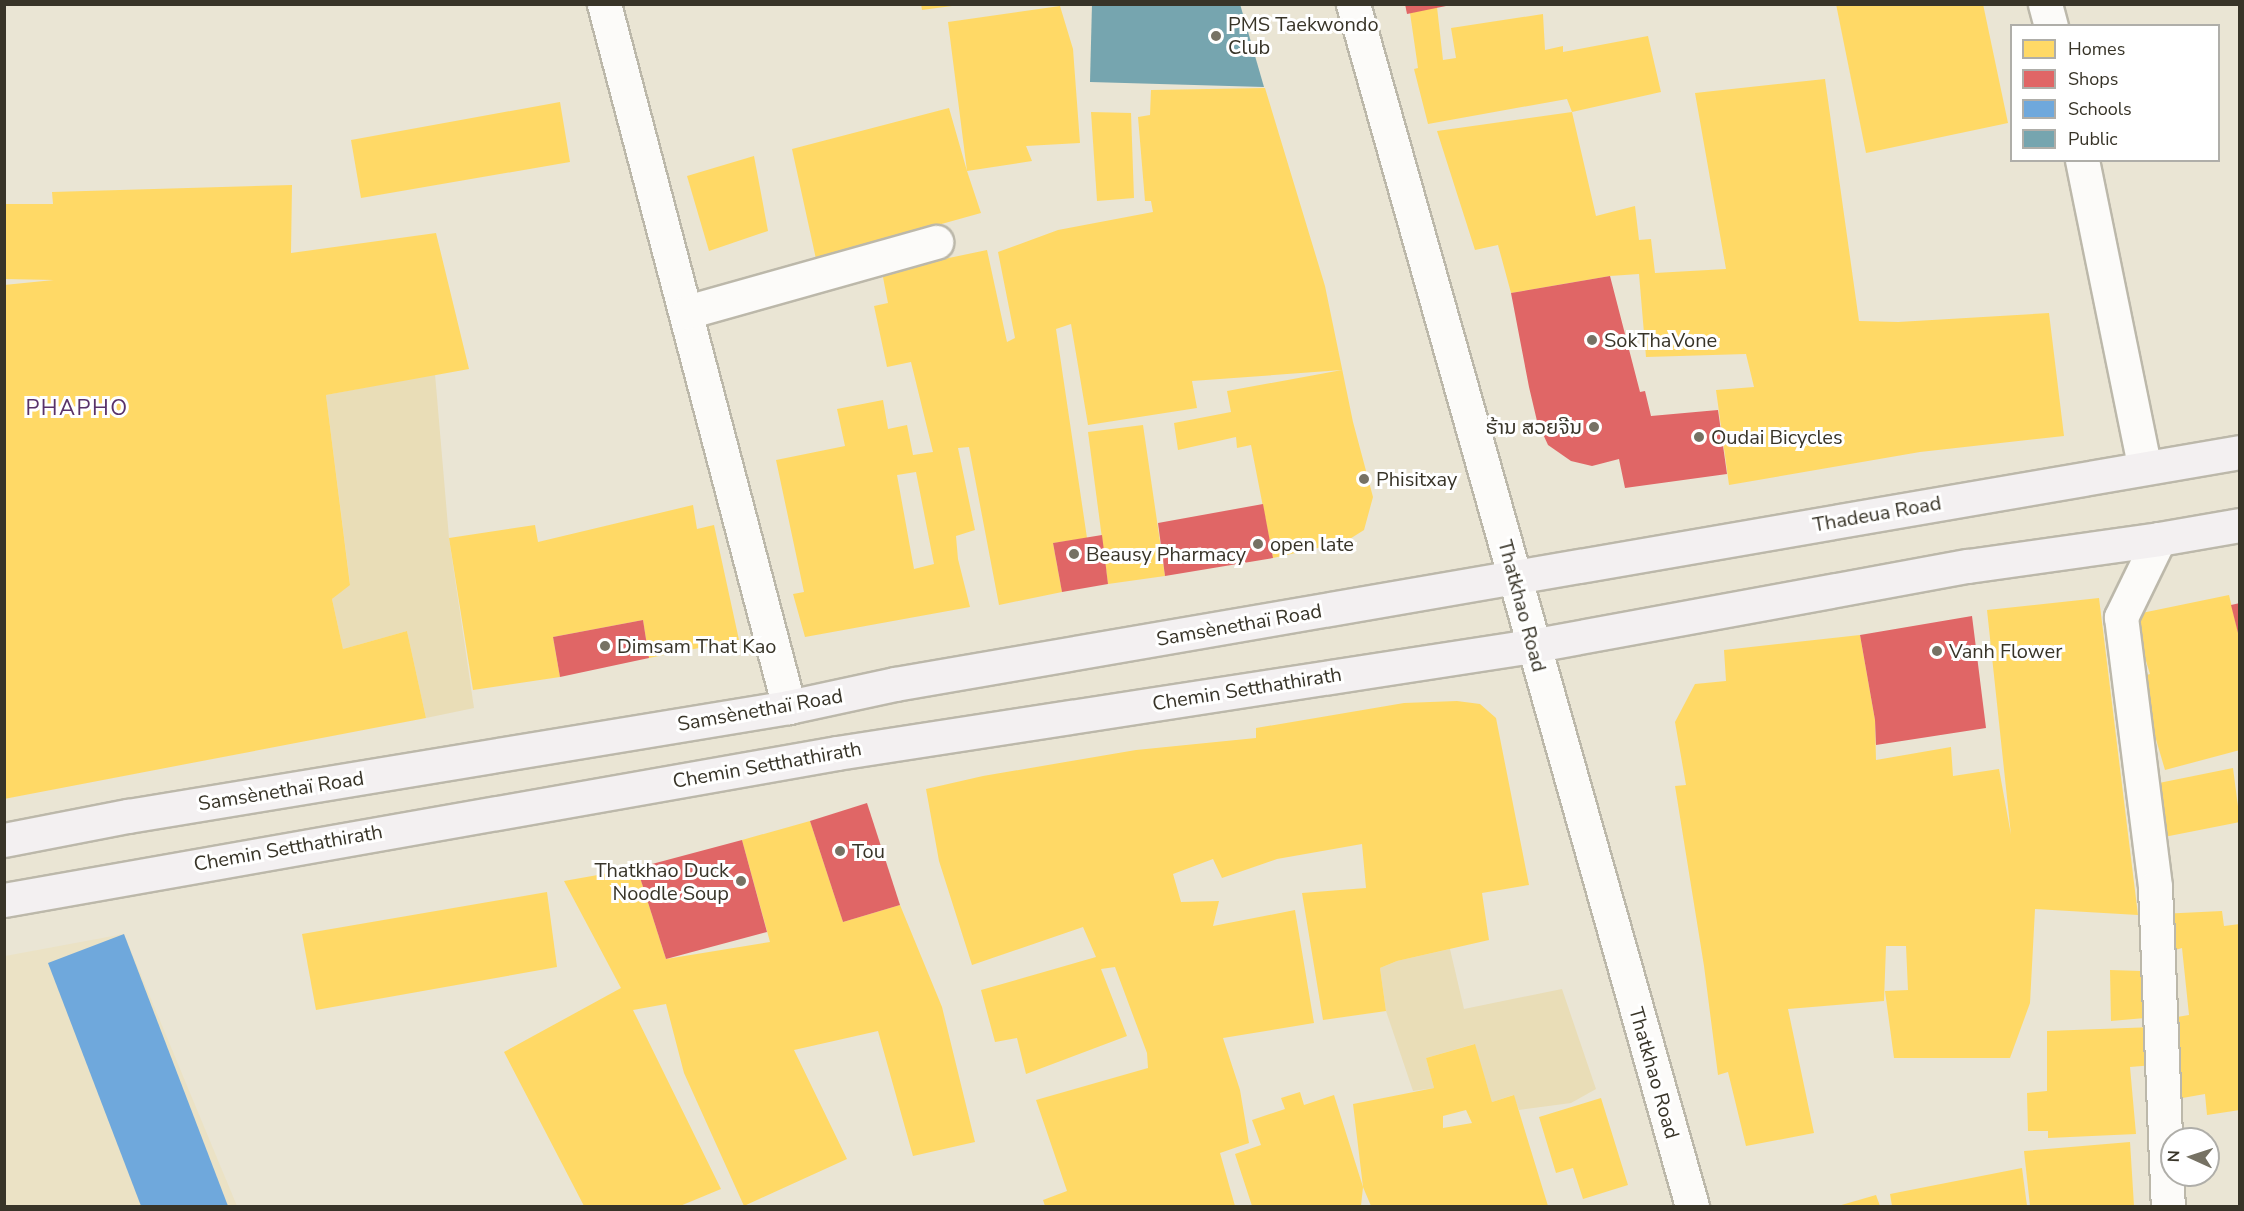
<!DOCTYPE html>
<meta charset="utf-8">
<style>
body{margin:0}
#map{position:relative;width:2244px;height:1211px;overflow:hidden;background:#eae5d4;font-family:"Nunito Sans","Noto Sans Lao",sans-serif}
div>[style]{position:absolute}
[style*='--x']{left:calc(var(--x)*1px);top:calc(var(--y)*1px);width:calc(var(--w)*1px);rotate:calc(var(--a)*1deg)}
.built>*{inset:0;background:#ebe2c5}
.green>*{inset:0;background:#e9ddb7}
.homes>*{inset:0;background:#ffd966}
.shops>*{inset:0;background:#e06666}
.schools>*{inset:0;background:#6fa8dc}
.public>*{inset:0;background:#76a5af}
.roads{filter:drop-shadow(2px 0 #bcb8aa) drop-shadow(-2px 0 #bcb8aa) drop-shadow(0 2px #bcb8aa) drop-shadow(0 -2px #bcb8aa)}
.minor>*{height:33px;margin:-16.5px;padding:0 16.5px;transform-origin:16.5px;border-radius:16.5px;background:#fcfbf9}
.major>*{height:33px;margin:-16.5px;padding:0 16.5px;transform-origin:16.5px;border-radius:16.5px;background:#f3f0f1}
.dots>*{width:16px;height:16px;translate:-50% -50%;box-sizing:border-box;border:3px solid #fff;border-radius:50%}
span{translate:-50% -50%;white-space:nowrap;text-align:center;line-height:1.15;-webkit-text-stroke:6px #fff;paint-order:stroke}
.poi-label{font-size:20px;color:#383428}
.left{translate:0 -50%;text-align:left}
.right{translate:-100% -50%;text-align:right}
.street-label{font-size:20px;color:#383428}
.quarter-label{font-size:22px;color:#593269;letter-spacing:1.5px}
.frame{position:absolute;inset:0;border:6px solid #383428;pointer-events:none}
.legend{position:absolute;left:2010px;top:24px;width:210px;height:138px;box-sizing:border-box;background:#fff;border:2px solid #afaea9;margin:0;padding:8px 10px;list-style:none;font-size:18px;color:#383428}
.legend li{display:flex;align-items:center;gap:12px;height:30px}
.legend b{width:30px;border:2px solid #afaea9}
.north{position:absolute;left:2160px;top:1127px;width:60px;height:60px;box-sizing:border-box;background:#fff;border:2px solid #afaea9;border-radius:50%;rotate:273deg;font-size:16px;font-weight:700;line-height:24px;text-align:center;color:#383428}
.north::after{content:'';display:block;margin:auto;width:21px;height:27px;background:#767264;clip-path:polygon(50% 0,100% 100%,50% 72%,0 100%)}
</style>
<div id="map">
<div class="built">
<div style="clip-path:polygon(124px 934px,237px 1206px,5px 1206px,5px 956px)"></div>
</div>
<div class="green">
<div style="clip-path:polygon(435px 374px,449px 538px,474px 708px,426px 718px,407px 631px,343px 649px,332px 599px,350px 584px,326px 395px)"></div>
<div style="clip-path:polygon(1450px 949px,1464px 1009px,1562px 989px,1596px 1089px,1571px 1103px,1519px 1110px,1513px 1095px,1492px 1102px,1474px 1044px,1426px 1058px,1434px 1088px,1413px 1091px,1386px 1011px,1380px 968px,1397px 961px)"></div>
</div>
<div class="homes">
<div style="clip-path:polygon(921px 4px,952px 4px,952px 6px,922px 10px)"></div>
<div style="clip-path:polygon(1836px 4px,1983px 4px,2008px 123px,1866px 153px)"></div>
<div style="clip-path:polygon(1060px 6px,1073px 49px,1080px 143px,1026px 146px,1032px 161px,967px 171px,981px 213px,816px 259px,792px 149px,949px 108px,967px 171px,948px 22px)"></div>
<div style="clip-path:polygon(1437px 7px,1443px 60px,1456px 58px,1451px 28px,1543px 14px,1545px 50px,1563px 46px,1563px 52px,1648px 36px,1661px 92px,1572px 112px,1567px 99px,1428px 124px,1414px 69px,1418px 68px,1410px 13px)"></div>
<div style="clip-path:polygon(1825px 79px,1859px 321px,1898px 322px,2049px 313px,2064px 436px,1920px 452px,1729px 485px,1716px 390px,1754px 387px,1746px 354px,1646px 357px,1639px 274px,1610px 276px,1511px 293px,1498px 245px,1475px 250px,1437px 131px,1572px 112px,1596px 216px,1635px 206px,1639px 240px,1651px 239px,1655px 273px,1726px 269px,1695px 93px)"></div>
<div style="clip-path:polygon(evenodd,1265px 88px,1325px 286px,1353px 422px,1373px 497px,1364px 530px,1345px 542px,1273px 558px,1251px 445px,1237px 448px,1236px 437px,1178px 450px,1174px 423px,1231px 412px,1227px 391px,1342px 370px,1192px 381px,1197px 408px,1088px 425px,1071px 324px,1056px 329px,1087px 538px,1053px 543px,1062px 592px,999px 605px,969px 447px,958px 448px,975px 530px,956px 536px,958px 559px,970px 607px,805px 637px,793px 594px,804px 592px,776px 460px,845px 446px,837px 409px,883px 400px,888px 429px,907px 425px,913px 455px,933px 452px,911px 362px,887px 367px,874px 306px,888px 303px,882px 272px,987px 250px,1007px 342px,1015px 338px,998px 252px,1058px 230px,1153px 212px,1151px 201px,1145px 201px,1138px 117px,1150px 115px,1151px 90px,1265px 88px,916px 472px,934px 564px,914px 569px,897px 475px,916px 472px)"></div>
<div style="clip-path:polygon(560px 102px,570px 162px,361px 198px,351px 140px)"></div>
<div style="clip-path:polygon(1091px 112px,1131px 113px,1134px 198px,1097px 201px)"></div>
<div style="clip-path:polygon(754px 156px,768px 231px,709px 251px,687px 176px)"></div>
<div style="clip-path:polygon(292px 185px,291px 253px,436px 233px,469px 369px,326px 395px,350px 585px,332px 599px,343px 649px,407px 631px,426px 718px,4px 799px,4px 285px,54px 280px,4px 279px,4px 204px,53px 204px,52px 192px)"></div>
<div style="clip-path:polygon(1143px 425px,1165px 576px,1108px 584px,1088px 432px)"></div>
<div style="clip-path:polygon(693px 505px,697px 529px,714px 525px,739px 640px,649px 658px,643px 620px,553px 637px,560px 677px,473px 690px,449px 538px,535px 525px,538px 542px)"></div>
<div style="clip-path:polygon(2229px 595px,2240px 641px,2240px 750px,2165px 770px,2138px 678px,2150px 674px,2132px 615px)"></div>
<div style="clip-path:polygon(2099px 598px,2138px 915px,2035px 909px,2030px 1003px,2010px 1058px,1894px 1058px,1885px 991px,1908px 990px,1906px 946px,1886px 946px,1884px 1001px,1788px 1009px,1814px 1133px,1746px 1146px,1728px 1072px,1718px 1075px,1704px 966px,1675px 786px,1686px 785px,1675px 722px,1695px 684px,1726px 681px,1724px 650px,1860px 635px,1875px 720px,1876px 760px,1951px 747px,1953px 776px,1999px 769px,2011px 835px,1987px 610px)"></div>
<div style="clip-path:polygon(1457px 701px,1480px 704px,1496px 718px,1529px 885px,1482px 893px,1489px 940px,1397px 961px,1380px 968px,1386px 1011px,1323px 1020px,1302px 893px,1366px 888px,1362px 844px,1277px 859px,1222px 878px,1213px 859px,1173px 874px,1181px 902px,1219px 901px,1213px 926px,1295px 910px,1314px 1023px,1223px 1038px,1240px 1090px,1249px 1143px,1220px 1153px,1235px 1206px,1045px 1206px,1043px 1200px,1067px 1191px,1036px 1100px,1148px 1068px,1147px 1053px,1115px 967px,1101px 969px,1127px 1036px,1026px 1074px,1017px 1038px,995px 1042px,981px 990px,1096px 957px,1083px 927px,972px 965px,939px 861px,926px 789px,983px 776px,1136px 750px,1256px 738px,1256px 728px,1404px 703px)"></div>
<div style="clip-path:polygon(2233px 768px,2240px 822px,2154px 839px,2149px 785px)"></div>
<div style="clip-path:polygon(810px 821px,843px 922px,900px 905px,942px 1007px,975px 1142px,913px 1156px,878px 1031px,794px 1050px,847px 1159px,744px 1206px,684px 1073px,666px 1004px,633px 1010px,721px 1189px,680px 1206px,584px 1206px,504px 1052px,621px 988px,564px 881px,637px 868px,666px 959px,770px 942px,742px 840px)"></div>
<div style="clip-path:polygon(547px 892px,557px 967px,316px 1010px,302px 934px)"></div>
<div style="clip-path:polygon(2222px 911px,2224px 926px,2240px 924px,2240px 1110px,2207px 1115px,2205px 1094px,2171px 1100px,2165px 1019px,2189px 1015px,2182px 948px,2162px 954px,2160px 914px)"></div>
<div style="clip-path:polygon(2110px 970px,2141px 971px,2145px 1018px,2111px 1021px)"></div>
<div style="clip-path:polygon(2154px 1027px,2154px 1065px,2130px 1067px,2136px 1134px,2048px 1138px,2048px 1131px,2028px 1131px,2027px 1093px,2047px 1091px,2047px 1031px)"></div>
<div style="clip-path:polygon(evenodd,1475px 1044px,1492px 1102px,1514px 1095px,1548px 1206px,1371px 1206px,1363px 1187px,1353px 1104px,1434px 1088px,1426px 1058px,1475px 1044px,1466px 1110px,1472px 1123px,1443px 1128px,1443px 1116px,1466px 1110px)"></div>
<div style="clip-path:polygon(1300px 1092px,1304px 1105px,1334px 1095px,1363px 1187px,1361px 1206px,1252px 1206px,1235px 1154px,1261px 1145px,1252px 1120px,1285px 1109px,1281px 1098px)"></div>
<div style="clip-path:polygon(1601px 1098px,1628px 1185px,1583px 1199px,1573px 1168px,1556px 1173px,1539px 1117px)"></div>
<div style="clip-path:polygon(2130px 1142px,2134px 1206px,2030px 1206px,2024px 1151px)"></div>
<div style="clip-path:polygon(2022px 1168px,2027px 1206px,1892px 1206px,1890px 1194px)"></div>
<div style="clip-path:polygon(1876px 1195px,1880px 1206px,1838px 1206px)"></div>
</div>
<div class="shops">
<div style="clip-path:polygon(1405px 4px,1446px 4px,1446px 6px,1407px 14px)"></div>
<div style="clip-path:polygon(1610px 276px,1640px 392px,1645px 391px,1651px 416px,1718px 410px,1727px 474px,1625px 488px,1619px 459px,1592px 466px,1571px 461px,1548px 445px,1537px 421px,1529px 387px,1511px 293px)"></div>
<div style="clip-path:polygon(1263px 504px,1273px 558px,1165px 576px,1158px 523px)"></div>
<div style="clip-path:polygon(1102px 535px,1108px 584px,1062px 592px,1053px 543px)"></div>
<div style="clip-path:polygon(2240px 603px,2240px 637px,2239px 637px,2231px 605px)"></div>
<div style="clip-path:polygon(1972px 616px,1986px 728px,1876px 745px,1875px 720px,1860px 635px)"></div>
<div style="clip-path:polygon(643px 620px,649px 658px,560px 677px,553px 637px)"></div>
<div style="clip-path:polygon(867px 803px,900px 905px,843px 922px,810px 821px)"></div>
<div style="clip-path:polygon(742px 840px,767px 932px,666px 959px,637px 868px)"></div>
</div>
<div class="schools">
<div style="clip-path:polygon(124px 934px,228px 1206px,141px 1206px,48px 963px)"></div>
</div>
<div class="public">
<div style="clip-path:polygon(1092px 4px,1240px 4px,1264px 87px,1090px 82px)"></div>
</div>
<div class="roads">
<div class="minor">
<div style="--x:604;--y:4;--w:727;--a:75.26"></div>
<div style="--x:1353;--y:4;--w:1249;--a:74.25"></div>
<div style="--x:2045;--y:4;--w:23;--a:75"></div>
<div style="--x:2082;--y:160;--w:312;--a:78.5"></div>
<div style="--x:687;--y:312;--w:259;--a:-15.7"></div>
<div style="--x:2159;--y:539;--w:87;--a:116"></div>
<div style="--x:2121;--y:617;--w:272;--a:82.8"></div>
<div style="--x:2155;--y:887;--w:319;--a:87.7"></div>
</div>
<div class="major">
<div style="--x:4;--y:840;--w:126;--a:-11"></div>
<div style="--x:128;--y:816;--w:670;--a:-9.36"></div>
<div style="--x:789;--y:707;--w:108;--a:-12.2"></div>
<div style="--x:895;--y:684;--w:1365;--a:-9.79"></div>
<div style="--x:4;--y:900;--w:846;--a:-10.01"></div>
<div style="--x:837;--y:753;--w:702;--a:-8.76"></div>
<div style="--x:1531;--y:646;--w:444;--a:-10.4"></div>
<div style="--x:1968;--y:566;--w:193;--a:-8"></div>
<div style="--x:2159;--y:539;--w:82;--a:-9.8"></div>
</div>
</div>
<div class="dots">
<div style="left:1216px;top:36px;background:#767264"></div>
<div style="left:1592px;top:340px;background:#767264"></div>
<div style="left:1594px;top:427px;background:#767264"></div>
<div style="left:1699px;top:437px;background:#767264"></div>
<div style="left:1364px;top:479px;background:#767264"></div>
<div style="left:1258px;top:544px;background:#767264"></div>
<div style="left:1074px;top:554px;background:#767264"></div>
<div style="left:605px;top:646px;background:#767264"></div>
<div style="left:1937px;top:651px;background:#767264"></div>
<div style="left:840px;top:851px;background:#767264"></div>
<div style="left:741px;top:881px;background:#767264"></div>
</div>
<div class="poi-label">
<span class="left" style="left:1228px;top:36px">PMS Taekwondo<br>Club</span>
<span class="left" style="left:1604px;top:340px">SokThaVone</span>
<span class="right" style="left:1582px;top:427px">ຮ້ານ ສວຍຈີນ</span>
<span class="left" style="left:1711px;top:437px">Oudai Bicycles</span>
<span class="left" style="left:1376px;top:479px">Phisitxay</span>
<span class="left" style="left:1270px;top:544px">open late</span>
<span class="left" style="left:1086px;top:554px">Beausy Pharmacy</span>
<span class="left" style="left:617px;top:646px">Dimsam That Kao</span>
<span class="left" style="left:1949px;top:651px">Vanh Flower</span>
<span class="left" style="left:852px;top:851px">Tou</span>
<span class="right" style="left:729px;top:882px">Thatkhao Duck<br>Noodle Soup</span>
</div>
<div class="street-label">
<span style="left:1877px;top:514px;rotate:-10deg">Thadeua Road</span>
<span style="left:1522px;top:606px;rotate:75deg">Thatkhao Road</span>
<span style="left:1239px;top:625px;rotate:-10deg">Samsènethaï Road</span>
<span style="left:1247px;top:689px;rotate:-9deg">Chemin Setthathirath</span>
<span style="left:760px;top:710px;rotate:-10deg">Samsènethaï Road</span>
<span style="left:767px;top:765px;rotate:-10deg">Chemin Setthathirath</span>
<span style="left:281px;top:791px;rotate:-9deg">Samsènethaï Road</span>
<span style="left:288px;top:848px;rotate:-10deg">Chemin Setthathirath</span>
<span style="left:1654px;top:1073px;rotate:74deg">Thatkhao Road</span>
</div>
<div class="quarter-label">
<span style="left:77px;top:409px">PHAPHO</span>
</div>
<div class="frame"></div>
<ul class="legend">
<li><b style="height:16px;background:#ffd966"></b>Homes</li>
<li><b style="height:16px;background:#e06666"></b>Shops</li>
<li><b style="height:16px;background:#6fa8dc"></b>Schools</li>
<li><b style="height:16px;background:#76a5af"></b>Public</li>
</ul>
<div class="north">N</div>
</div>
